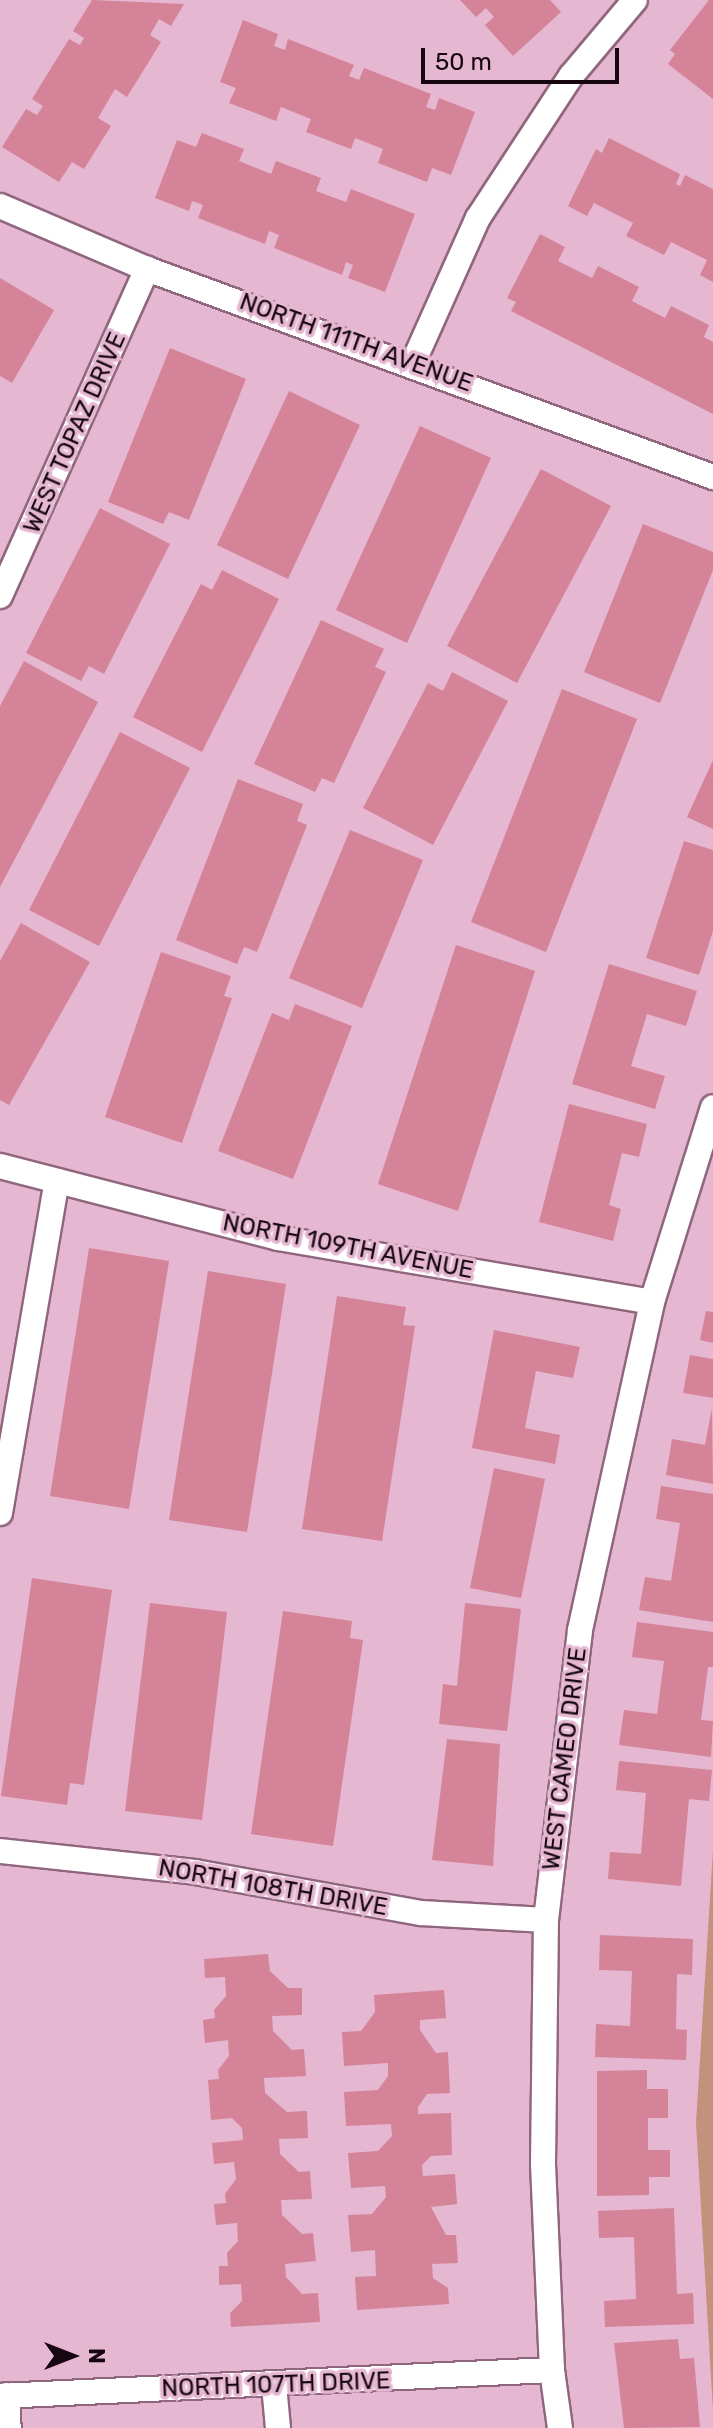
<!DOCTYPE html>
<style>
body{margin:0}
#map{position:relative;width:713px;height:2428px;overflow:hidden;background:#e5b7d1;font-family:Rubik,sans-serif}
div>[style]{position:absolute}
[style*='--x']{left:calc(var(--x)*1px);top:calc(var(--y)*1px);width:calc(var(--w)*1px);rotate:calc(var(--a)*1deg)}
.green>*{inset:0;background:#c3917c}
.building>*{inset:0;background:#d48398}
.roads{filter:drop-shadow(2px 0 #90667e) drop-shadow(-2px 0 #90667e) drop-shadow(0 2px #90667e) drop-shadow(0 -2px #90667e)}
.street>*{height:24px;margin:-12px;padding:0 12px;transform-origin:12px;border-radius:12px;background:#fff}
span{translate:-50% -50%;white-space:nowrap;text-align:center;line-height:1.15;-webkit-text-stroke:7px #e5b7d1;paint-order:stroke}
.street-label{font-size:24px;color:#15060f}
.north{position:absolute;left:32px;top:2316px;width:80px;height:80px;-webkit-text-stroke:6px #e5b7d1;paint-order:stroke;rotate:90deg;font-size:22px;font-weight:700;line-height:32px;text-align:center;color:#15060f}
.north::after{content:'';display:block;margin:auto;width:28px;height:36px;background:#15060f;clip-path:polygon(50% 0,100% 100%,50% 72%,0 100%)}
.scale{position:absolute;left:421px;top:48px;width:198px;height:36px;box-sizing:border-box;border:4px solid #15060f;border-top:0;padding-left:10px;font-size:24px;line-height:28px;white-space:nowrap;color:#15060f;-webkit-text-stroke:6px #e5b7d1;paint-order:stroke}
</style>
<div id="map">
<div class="green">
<div style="clip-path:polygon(713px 1850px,713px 2411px,696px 2123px)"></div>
</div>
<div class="building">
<div style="clip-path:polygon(92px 0,184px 4px,171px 26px,159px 19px,150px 35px,161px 42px,127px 97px,115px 89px,98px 118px,111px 126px,84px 169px,72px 162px,59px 182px,2px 147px,26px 109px,37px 115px,43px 106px,32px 99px,69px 39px,80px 45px,84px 38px,73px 31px)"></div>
<div style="clip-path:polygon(460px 0,550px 0,561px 12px,513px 56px,485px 25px,494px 17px,486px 8px,476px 17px)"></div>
<div style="clip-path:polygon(709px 0,713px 0,713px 99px,668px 64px,675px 54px,670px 50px)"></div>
<div style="clip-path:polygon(243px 20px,278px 34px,274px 46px,285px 50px,288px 39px,354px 65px,349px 76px,359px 80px,364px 68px,431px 94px,426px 107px,435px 110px,439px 98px,475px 112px,451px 175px,432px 168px,427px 182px,378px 163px,383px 149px,355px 138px,351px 149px,306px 132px,311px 119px,281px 107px,276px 121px,229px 103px,236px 88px,220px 82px)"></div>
<div style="clip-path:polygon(202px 133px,244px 149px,239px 161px,271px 174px,276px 161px,321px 178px,316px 191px,346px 202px,351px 189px,415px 214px,385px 292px,348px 278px,353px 265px,346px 262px,342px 275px,274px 248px,279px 235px,269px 231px,265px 244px,198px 218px,203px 205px,192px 201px,189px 211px,155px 198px,177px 140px,196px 147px)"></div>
<div style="clip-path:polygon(609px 138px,680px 174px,676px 184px,680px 186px,685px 175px,713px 189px,713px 282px,700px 275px,707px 260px,671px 242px,664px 255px,626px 236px,633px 223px,594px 203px,587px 216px,568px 206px,596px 149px,602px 153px)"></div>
<div style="clip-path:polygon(540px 234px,565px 247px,558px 261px,592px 278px,598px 266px,639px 287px,632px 301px,665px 318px,671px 306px,709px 325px,704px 337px,713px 342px,713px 414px,511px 311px,516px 302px,507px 298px)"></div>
<div style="clip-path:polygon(0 278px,54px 310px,12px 383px,0 376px)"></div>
<div style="clip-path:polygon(170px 348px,246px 379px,189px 520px,169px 512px,163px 524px,108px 502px)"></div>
<div style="clip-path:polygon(289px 391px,360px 425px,288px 579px,217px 545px)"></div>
<div style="clip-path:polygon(420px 426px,491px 458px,407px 643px,336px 610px)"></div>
<div style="clip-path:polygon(541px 469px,611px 506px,517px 683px,447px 646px)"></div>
<div style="clip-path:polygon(100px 508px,170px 544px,104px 674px,89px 666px,81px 681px,26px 653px)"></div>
<div style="clip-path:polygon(643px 524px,713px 552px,713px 570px,660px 703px,584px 672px)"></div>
<div style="clip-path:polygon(222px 570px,279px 599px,202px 752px,133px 717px,201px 584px,212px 590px)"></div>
<div style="clip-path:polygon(321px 620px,384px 649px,375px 667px,386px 672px,334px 783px,322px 778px,315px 792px,254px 764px)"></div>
<div style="clip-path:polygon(24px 661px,98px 702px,0 887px,0 706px)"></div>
<div style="clip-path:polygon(452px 672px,508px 701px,433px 845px,363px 808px,428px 683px,443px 691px)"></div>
<div style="clip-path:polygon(562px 689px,637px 719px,546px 952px,471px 922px)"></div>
<div style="clip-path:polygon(120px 732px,190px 768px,99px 946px,29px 910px)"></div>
<div style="clip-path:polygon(713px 760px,713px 829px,687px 817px)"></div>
<div style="clip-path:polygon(238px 779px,303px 804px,297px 821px,307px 825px,257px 952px,244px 947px,237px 964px,176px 940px)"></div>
<div style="clip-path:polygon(350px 830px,423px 860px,362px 1008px,289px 978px)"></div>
<div style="clip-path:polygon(684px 841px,713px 850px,713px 931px,699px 975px,646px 958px)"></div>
<div style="clip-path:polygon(21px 923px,90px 962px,9px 1105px,0 1100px,0 961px)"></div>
<div style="clip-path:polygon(456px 945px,535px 971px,458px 1211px,378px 1184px)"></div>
<div style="clip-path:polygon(161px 952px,231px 976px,224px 996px,232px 998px,182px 1143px,105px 1117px)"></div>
<div style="clip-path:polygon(609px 964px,697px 991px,686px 1026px,647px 1014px,631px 1066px,665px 1076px,655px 1109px,572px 1084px)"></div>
<div style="clip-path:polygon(295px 1004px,352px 1026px,293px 1179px,218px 1151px,272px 1013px,289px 1020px)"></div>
<div style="clip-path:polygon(569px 1104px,647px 1124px,639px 1157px,622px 1153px,609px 1205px,621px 1209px,613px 1241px,539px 1222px)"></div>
<div style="clip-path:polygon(89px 1248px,169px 1261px,129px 1509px,50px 1496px)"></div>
<div style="clip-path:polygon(208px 1271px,286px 1284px,247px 1532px,169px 1520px)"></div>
<div style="clip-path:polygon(337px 1296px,406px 1307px,403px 1325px,415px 1326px,382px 1541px,302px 1529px)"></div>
<div style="clip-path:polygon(706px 1311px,713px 1312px,713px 1343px,700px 1340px)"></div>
<div style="clip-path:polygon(494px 1330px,580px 1347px,573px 1378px,536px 1371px,525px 1428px,560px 1435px,555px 1464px,472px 1448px)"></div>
<div style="clip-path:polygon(690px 1355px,713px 1359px,713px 1398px,683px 1393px)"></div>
<div style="clip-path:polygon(712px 1408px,713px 1484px,666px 1475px,672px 1439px,705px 1445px)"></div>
<div style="clip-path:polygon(494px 1468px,545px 1479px,521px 1598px,470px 1588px)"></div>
<div style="clip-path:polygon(661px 1486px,713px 1494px,713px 1622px,639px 1610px,645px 1577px,671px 1581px,680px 1523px,656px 1519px)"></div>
<div style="clip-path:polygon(32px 1578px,112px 1590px,84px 1785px,70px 1783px,67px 1805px,1px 1796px)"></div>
<div style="clip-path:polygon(150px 1603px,227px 1612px,202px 1820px,125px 1811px)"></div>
<div style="clip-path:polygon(465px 1603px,521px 1609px,507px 1731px,439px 1724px,443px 1684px,457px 1686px)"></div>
<div style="clip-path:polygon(283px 1611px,352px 1621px,350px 1638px,363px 1640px,333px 1846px,251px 1834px)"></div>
<div style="clip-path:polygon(637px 1622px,713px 1632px,713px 1667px,708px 1667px,701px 1720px,713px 1721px,711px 1757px,619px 1745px,624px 1710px,657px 1714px,664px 1661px,632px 1657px)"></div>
<div style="clip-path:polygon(447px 1739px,500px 1744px,493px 1866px,432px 1860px)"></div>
<div style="clip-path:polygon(619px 1761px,712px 1770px,709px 1801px,689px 1799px,681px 1886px,608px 1879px,610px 1852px,641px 1854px,646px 1793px,616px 1790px)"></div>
<div style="clip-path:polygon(600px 1935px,693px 1939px,692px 1975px,677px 1974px,676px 2029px,687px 2030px,686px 2060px,595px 2057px,596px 2024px,630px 2026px,632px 1971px,599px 1970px)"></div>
<div style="clip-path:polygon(268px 1954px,270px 1971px,288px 1988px,302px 1988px,302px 2015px,272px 2016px,273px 2031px,292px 2050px,304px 2049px,306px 2076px,264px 2078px,265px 2093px,287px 2112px,307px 2111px,308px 2138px,279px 2139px,280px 2154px,299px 2172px,310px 2171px,312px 2199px,281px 2200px,282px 2215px,302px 2234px,313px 2233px,316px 2261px,285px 2264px,286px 2277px,302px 2294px,318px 2293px,320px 2322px,231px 2327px,230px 2313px,242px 2301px,241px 2284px,219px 2285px,219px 2266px,228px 2266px,227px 2253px,238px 2241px,237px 2223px,216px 2225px,214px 2204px,226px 2203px,225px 2194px,236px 2179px,234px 2162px,214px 2164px,212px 2143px,243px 2140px,242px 2128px,232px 2118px,211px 2120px,208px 2080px,219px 2079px,218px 2070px,229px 2056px,228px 2040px,205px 2043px,203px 2020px,215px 2018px,214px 2010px,226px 1996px,225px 1977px,205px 1978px,204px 1959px)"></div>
<div style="clip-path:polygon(444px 1990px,446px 2018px,420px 2020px,420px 2030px,436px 2053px,448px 2052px,450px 2093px,427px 2094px,418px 2107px,418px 2114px,451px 2113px,452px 2155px,431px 2156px,422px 2165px,423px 2176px,455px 2174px,457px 2204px,431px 2207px,446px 2235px,456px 2235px,458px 2263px,432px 2264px,433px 2278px,448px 2288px,449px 2304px,357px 2310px,355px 2277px,376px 2276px,375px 2250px,351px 2252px,348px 2215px,372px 2214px,386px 2197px,385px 2186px,351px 2188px,348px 2153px,378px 2151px,392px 2136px,391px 2124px,346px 2126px,344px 2092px,378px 2090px,388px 2076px,388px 2063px,344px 2066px,342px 2032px,361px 2031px,375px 2012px,374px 1995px)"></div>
<div style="clip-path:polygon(647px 2070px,647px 2089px,668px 2089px,668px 2118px,648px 2118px,648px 2150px,670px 2150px,670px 2177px,649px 2177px,649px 2195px,597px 2196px,597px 2071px)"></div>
<div style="clip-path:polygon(674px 2208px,677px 2294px,693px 2293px,694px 2324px,605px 2327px,604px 2301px,636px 2299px,634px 2237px,599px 2238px,598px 2211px)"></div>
<div style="clip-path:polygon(678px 2339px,680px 2359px,694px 2358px,700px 2427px,624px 2428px,614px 2343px)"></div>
</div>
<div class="roads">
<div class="street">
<div style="--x:0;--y:206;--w:160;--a:23.2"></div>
<div style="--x:147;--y:269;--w:603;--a:20.18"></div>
<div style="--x:413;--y:363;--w:159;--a:-65.9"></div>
<div style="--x:478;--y:218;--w:170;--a:-56.8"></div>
<div style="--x:571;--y:76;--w:99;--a:-49.9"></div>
<div style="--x:0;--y:596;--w:359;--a:-65.8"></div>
<div style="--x:0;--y:1166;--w:287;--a:14.5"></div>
<div style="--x:278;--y:1238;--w:379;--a:9.7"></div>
<div style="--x:0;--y:1513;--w:337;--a:-80.3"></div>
<div style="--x:0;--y:1851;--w:196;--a:6.1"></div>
<div style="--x:195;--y:1872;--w:230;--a:10.3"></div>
<div style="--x:421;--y:1913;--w:125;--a:3.2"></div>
<div style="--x:274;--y:2385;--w:43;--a:84.7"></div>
<div style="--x:7;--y:2395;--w:33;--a:87"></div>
<div style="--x:0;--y:2396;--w:553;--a:-2.7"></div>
<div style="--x:560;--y:2428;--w:59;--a:-97.9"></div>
<div style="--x:552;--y:2370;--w:206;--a:-92.5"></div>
<div style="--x:543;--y:2164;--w:244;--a:-89.3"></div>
<div style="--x:546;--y:1920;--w:292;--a:-83.3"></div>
<div style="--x:580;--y:1630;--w:336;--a:-77.6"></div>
<div style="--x:652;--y:1302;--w:204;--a:-72.6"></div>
</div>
</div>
<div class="street-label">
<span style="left:356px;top:343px;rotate:20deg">NORTH 111TH AVENUE</span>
<span style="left:75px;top:433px;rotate:-66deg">WEST TOPAZ DRIVE</span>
<span style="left:348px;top:1247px;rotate:11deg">NORTH 109TH AVENUE</span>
<span style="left:565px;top:1759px;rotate:-83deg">WEST CAMEO DRIVE</span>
<span style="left:273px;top:1888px;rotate:10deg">NORTH 108TH DRIVE</span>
<span style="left:276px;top:2385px;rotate:-2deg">NORTH 107TH DRIVE</span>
</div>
<div class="north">N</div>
<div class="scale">50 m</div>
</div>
